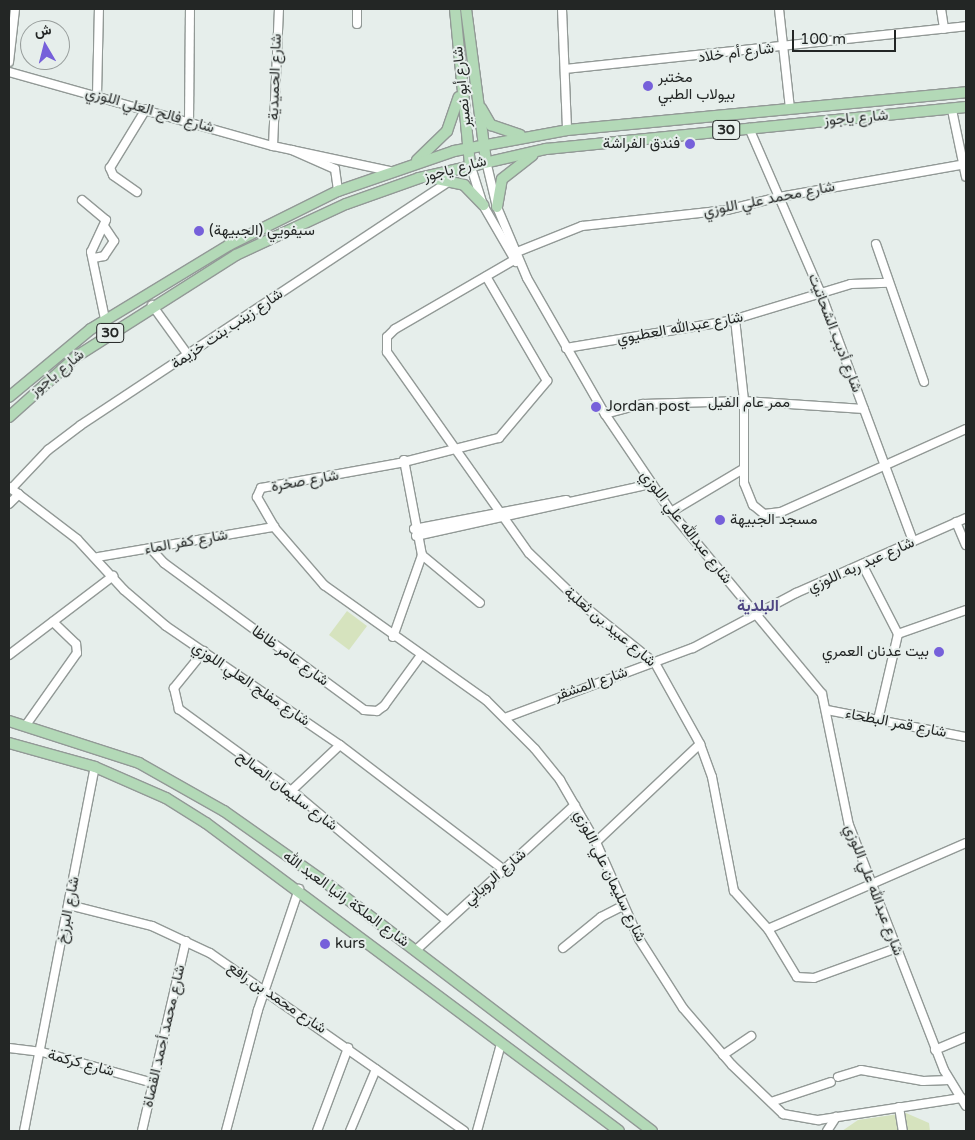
<!DOCTYPE html>
<meta charset="utf-8">
<style>
body{margin:0}
#map{position:relative;width:975px;height:1140px;overflow:hidden;background:#e6eeeb;font-family:"Varela Round",Vazirmatn,sans-serif}
div>[style]{position:absolute}
[style*='--x']{left:calc(var(--x)*1px);top:calc(var(--y)*1px);width:calc(var(--w)*1px);rotate:calc(var(--a)*1deg)}
.green>*{inset:0;background:#d6e3be}
.roads{filter:drop-shadow(1px 0 #929996) drop-shadow(-1px 0 #929996) drop-shadow(0 1px #929996) drop-shadow(0 -1px #929996)}
.minor>*{height:8px;margin:-4px;padding:0 4px;transform-origin:4px;border-radius:4px;background:#fff}
.major>*{height:10px;margin:-5px;padding:0 5px;transform-origin:5px;border-radius:5px;background:#b3d9b7}
.dots>*{width:14px;height:14px;translate:-50% -50%;box-sizing:border-box;border:2px solid #e6eeeb;border-radius:50%}
span{translate:-50% -50%;white-space:nowrap;text-align:center;line-height:1.15;-webkit-text-stroke:4px #e6eeeb;paint-order:stroke}
.shield-label span{padding:1px 4px;background:#e6eeeb;border:1px solid;border-radius:4px;-webkit-text-stroke-width:0}
.shield-label{font-size:14px;color:#232625;font-weight:700}
.street-label{font-size:15px;color:#232625}
.poi-label{font-size:15px;color:#232625}
.left{translate:0 -50%;text-align:left}
.right{translate:-100% -50%;text-align:right}
.neighbourhood-label{font-size:16px;color:#4e4583;font-weight:700}
.frame{position:absolute;inset:0;border:10px solid #232625;pointer-events:none}
.north{position:absolute;left:20px;top:20px;width:50px;height:50px;box-sizing:border-box;background:#e6eeeb;border:1px solid #989e9c;border-radius:50%;rotate:352deg;font-size:14px;font-weight:700;line-height:20px;text-align:center;color:#232625}
.north::after{content:'';display:block;margin:auto;width:18px;height:22px;background:#7660da;clip-path:polygon(50% 0,100% 100%,50% 72%,0 100%)}
.scale{position:absolute;left:792px;top:30px;width:104px;height:22px;box-sizing:border-box;border:2px solid #232625;border-top:0;padding-left:6px;font-size:15px;line-height:18px;white-space:nowrap;color:#232625;-webkit-text-stroke:4px #e6eeeb;paint-order:stroke}
</style>
<div id="map">
<div class="green">
<div style="clip-path:polygon(347px 611px,367px 626px,349px 650px,329px 635px)"></div>
<div style="clip-path:polygon(906px 1113px,929px 1123px,930px 1131px,842px 1131px,858px 1120px)"></div>
</div>
<div class="roads">
<div class="minor">
<div style="--x:562;--y:9;--w:121;--a:87.6"></div>
<div style="--x:779;--y:9;--w:100;--a:83.7"></div>
<div style="--x:941;--y:9;--w:20;--a:81"></div>
<div style="--x:357;--y:24;--w:15;--a:-90"></div>
<div style="--x:9;--y:62;--w:53;--a:-83.5"></div>
<div style="--x:565;--y:69;--w:403;--a:-6.1"></div>
<div style="--x:9;--y:72;--w:274;--a:15.7"></div>
<div style="--x:273;--y:146;--w:120;--a:12.1"></div>
<div style="--x:97;--y:95;--w:86;--a:-88.7"></div>
<div style="--x:952;--y:110;--w:68;--a:78.2"></div>
<div style="--x:189;--y:122;--w:113;--a:-89.5"></div>
<div style="--x:749;--y:128;--w:178;--a:66.5"></div>
<div style="--x:820;--y:291;--w:267;--a:69.6"></div>
<div style="--x:273;--y:146;--w:137;--a:-87.5"></div>
<div style="--x:292;--y:150;--w:47;--a:23.8"></div>
<div style="--x:335;--y:169;--w:22;--a:82"></div>
<div style="--x:486;--y:161;--w:47;--a:76.6"></div>
<div style="--x:497;--y:207;--w:77;--a:67.1"></div>
<div style="--x:527;--y:278;--w:157;--a:60.2"></div>
<div style="--x:605;--y:414;--w:118;--a:56"></div>
<div style="--x:671;--y:512;--w:236;--a:50.3"></div>
<div style="--x:822;--y:694;--w:134;--a:78.4"></div>
<div style="--x:849;--y:825;--w:263;--a:68.8"></div>
<div style="--x:944;--y:1070;--w:42;--a:58.6"></div>
<div style="--x:470;--y:164;--w:43;--a:72.4"></div>
<div style="--x:483;--y:205;--w:66;--a:59.9"></div>
<div style="--x:137;--y:192;--w:29;--a:-145"></div>
<div style="--x:113;--y:175;--w:8;--a:-113"></div>
<div style="--x:110;--y:168;--w:69;--a:-58.6"></div>
<div style="--x:82;--y:200;--w:31;--a:40"></div>
<div style="--x:106;--y:220;--w:35;--a:115"></div>
<div style="--x:91;--y:252;--w:68;--a:78.2"></div>
<div style="--x:876;--y:244;--w:146;--a:70.8"></div>
<div style="--x:517;--y:252;--w:70;--a:-21.8"></div>
<div style="--x:582;--y:226;--w:146;--a:-6.3"></div>
<div style="--x:727;--y:210;--w:54;--a:-14"></div>
<div style="--x:779;--y:197;--w:190;--a:-10"></div>
<div style="--x:94;--y:258;--w:10;--a:-11"></div>
<div style="--x:104;--y:256;--w:18;--a:-56"></div>
<div style="--x:114;--y:241;--w:18;--a:-124"></div>
<div style="--x:514;--y:260;--w:138;--a:149.9"></div>
<div style="--x:395;--y:329;--w:11;--a:135"></div>
<div style="--x:387;--y:337;--w:15;--a:90"></div>
<div style="--x:387;--y:352;--w:246;--a:54.8"></div>
<div style="--x:529;--y:553;--w:76;--a:43.9"></div>
<div style="--x:584;--y:606;--w:91;--a:38.8"></div>
<div style="--x:655;--y:663;--w:93;--a:60.9"></div>
<div style="--x:700;--y:744;--w:35;--a:70"></div>
<div style="--x:712;--y:777;--w:116;--a:79.1"></div>
<div style="--x:734;--y:891;--w:51;--a:48.2"></div>
<div style="--x:768;--y:929;--w:56;--a:58.9"></div>
<div style="--x:797;--y:977;--w:17;--a:3"></div>
<div style="--x:814;--y:978;--w:88;--a:-19.9"></div>
<div style="--x:152;--y:305;--w:62;--a:54.2"></div>
<div style="--x:735;--y:319;--w:82;--a:83.7"></div>
<div style="--x:744;--y:401;--w:82;--a:90"></div>
<div style="--x:744;--y:483;--w:24;--a:68"></div>
<div style="--x:753;--y:505;--w:14;--a:39"></div>
<div style="--x:764;--y:514;--w:17;--a:-7"></div>
<div style="--x:781;--y:512;--w:203;--a:-24.2"></div>
<div style="--x:566;--y:348;--w:165;--a:-9.4"></div>
<div style="--x:729;--y:321;--w:127;--a:-16.9"></div>
<div style="--x:851;--y:284;--w:37;--a:-2"></div>
<div style="--x:605;--y:414;--w:39;--a:-15"></div>
<div style="--x:643;--y:404;--w:101;--a:-1.7"></div>
<div style="--x:744;--y:401;--w:120;--a:3.8"></div>
<div style="--x:404;--y:460;--w:97;--a:79.3"></div>
<div style="--x:422;--y:555;--w:75;--a:39.6"></div>
<div style="--x:9;--y:487;--w:86;--a:37.4"></div>
<div style="--x:77;--y:539;--w:69;--a:47.3"></div>
<div style="--x:124;--y:590;--w:55;--a:40.6"></div>
<div style="--x:166;--y:626;--w:211;--a:34.4"></div>
<div style="--x:340;--y:745;--w:206;--a:37.3"></div>
<div style="--x:261;--y:488;--w:10;--a:114"></div>
<div style="--x:257;--y:497;--w:34;--a:60"></div>
<div style="--x:274;--y:527;--w:77;--a:49.2"></div>
<div style="--x:324;--y:585;--w:199;--a:35.4"></div>
<div style="--x:486;--y:700;--w:69;--a:45"></div>
<div style="--x:535;--y:749;--w:40;--a:51"></div>
<div style="--x:560;--y:780;--w:72;--a:59.9"></div>
<div style="--x:596;--y:842;--w:106;--a:66.1"></div>
<div style="--x:639;--y:939;--w:82;--a:57.5"></div>
<div style="--x:683;--y:1008;--w:75;--a:49.3"></div>
<div style="--x:732;--y:1065;--w:71;--a:43.9"></div>
<div style="--x:783;--y:1114;--w:36;--a:10"></div>
<div style="--x:818;--y:1120;--w:145;--a:-8.7"></div>
<div style="--x:261;--y:488;--w:141;--a:-10.2"></div>
<div style="--x:400;--y:463;--w:102;--a:-14.2"></div>
<div style="--x:499;--y:438;--w:75;--a:-49.9"></div>
<div style="--x:547;--y:381;--w:121;--a:-120.2"></div>
<div style="--x:11;--y:489;--w:54;--a:-46.5"></div>
<div style="--x:48;--y:450;--w:41;--a:-37.1"></div>
<div style="--x:81;--y:425;--w:442;--a:-33.5"></div>
<div style="--x:9;--y:504;--w:14;--a:-45"></div>
<div style="--x:671;--y:512;--w:84;--a:-30.8"></div>
<div style="--x:956;--y:522;--w:25;--a:67"></div>
<div style="--x:414;--y:529;--w:155;--a:-10.8"></div>
<div style="--x:416;--y:536;--w:240;--a:-12.5"></div>
<div style="--x:151;--y:549;--w:19;--a:47"></div>
<div style="--x:164;--y:563;--w:248;--a:36.3"></div>
<div style="--x:364;--y:710;--w:13;--a:4"></div>
<div style="--x:377;--y:711;--w:9;--a:-36"></div>
<div style="--x:384;--y:706;--w:63;--a:-54"></div>
<div style="--x:98;--y:557;--w:179;--a:-9.7"></div>
<div style="--x:862;--y:564;--w:79;--a:62.8"></div>
<div style="--x:898;--y:634;--w:72;--a:-19.4"></div>
<div style="--x:393;--y:637;--w:87;--a:-70.5"></div>
<div style="--x:204;--y:651;--w:48;--a:129"></div>
<div style="--x:174;--y:688;--w:22;--a:77"></div>
<div style="--x:179;--y:709;--w:146;--a:36.1"></div>
<div style="--x:297;--y:795;--w:194;--a:40"></div>
<div style="--x:9;--y:655;--w:131;--a:-37.2"></div>
<div style="--x:827;--y:710;--w:142;--a:11"></div>
<div style="--x:507;--y:717;--w:198;--a:-20.4"></div>
<div style="--x:693;--y:648;--w:117;--a:-28.1"></div>
<div style="--x:796;--y:593;--w:186;--a:-23.8"></div>
<div style="--x:878;--y:720;--w:88;--a:-76.9"></div>
<div style="--x:26;--y:725;--w:88;--a:-54.7"></div>
<div style="--x:77;--y:653;--w:9;--a:-96"></div>
<div style="--x:76;--y:644;--w:32;--a:-136"></div>
<div style="--x:291;--y:791;--w:67;--a:-43.2"></div>
<div style="--x:596;--y:842;--w:143;--a:-43.3"></div>
<div style="--x:69;--y:905;--w:86;--a:14.2"></div>
<div style="--x:152;--y:926;--w:64;--a:25"></div>
<div style="--x:210;--y:953;--w:310;--a:35"></div>
<div style="--x:768;--y:929;--w:216;--a:-23.5"></div>
<div style="--x:563;--y:948;--w:49;--a:-39.2"></div>
<div style="--x:601;--y:917;--w:25;--a:-27"></div>
<div style="--x:416;--y:950;--w:215;--a:-42.4"></div>
<div style="--x:9;--y:1048;--w:33;--a:7"></div>
<div style="--x:42;--y:1052;--w:115;--a:15.6"></div>
<div style="--x:935;--y:1050;--w:34;--a:-23"></div>
<div style="--x:723;--y:1055;--w:34;--a:-34"></div>
<div style="--x:838;--y:1077;--w:24;--a:-17"></div>
<div style="--x:861;--y:1070;--w:63;--a:10.1"></div>
<div style="--x:923;--y:1081;--w:26;--a:-2"></div>
<div style="--x:771;--y:1102;--w:63;--a:-18.4"></div>
<div style="--x:899;--y:1107;--w:24;--a:81"></div>
<div style="--x:24;--y:1131;--w:371;--a:-79"></div>
<div style="--x:142;--y:1131;--w:195;--a:-77"></div>
<div style="--x:226;--y:1131;--w:125;--a:-75.2"></div>
<div style="--x:258;--y:1010;--w:128;--a:-71.3"></div>
<div style="--x:317;--y:1131;--w:89;--a:-69.5"></div>
<div style="--x:350;--y:1131;--w:67;--a:-67.2"></div>
<div style="--x:477;--y:1131;--w:90;--a:-74.6"></div>
<div style="--x:827;--y:1131;--w:17;--a:-57"></div>
</div>
<div class="major">
<div style="--x:455;--y:9;--w:156;--a:84.5"></div>
<div style="--x:466;--y:9;--w:153;--a:82.5"></div>
<div style="--x:481;--y:108;--w:20;--a:60"></div>
<div style="--x:491;--y:125;--w:31;--a:19"></div>
<div style="--x:417;--y:160;--w:42;--a:-44"></div>
<div style="--x:447;--y:131;--w:36;--a:-71"></div>
<div style="--x:432;--y:178;--w:33;--a:12"></div>
<div style="--x:464;--y:185;--w:28;--a:46"></div>
<div style="--x:497;--y:207;--w:28;--a:-80"></div>
<div style="--x:502;--y:179;--w:39;--a:-38"></div>
<div style="--x:9;--y:397;--w:107;--a:-39.7"></div>
<div style="--x:91;--y:329;--w:162;--a:-31.3"></div>
<div style="--x:229;--y:245;--w:122;--a:-26.4"></div>
<div style="--x:338;--y:191;--w:123;--a:-19"></div>
<div style="--x:454;--y:151;--w:115;--a:-10.5"></div>
<div style="--x:567;--y:130;--w:401;--a:-5.4"></div>
<div style="--x:9;--y:417;--w:91;--a:-41.9"></div>
<div style="--x:77;--y:356;--w:188;--a:-32.4"></div>
<div style="--x:236;--y:255;--w:121;--a:-24.9"></div>
<div style="--x:346;--y:204;--w:77;--a:-19.6"></div>
<div style="--x:419;--y:178;--w:130;--a:-12.9"></div>
<div style="--x:546;--y:149;--w:422;--a:-5.7"></div>
<div style="--x:9;--y:721;--w:137;--a:17.9"></div>
<div style="--x:139;--y:763;--w:98;--a:29.5"></div>
<div style="--x:224;--y:811;--w:133;--a:35.2"></div>
<div style="--x:333;--y:888;--w:401;--a:37.3"></div>
<div style="--x:9;--y:743;--w:89;--a:15.6"></div>
<div style="--x:95;--y:767;--w:77;--a:23.6"></div>
<div style="--x:166;--y:798;--w:47;--a:32"></div>
<div style="--x:206;--y:823;--w:515;--a:36.71"></div>
</div>
</div>
<div class="dots">
<div style="left:648px;top:86px;background:#7660da"></div>
<div style="left:690px;top:144px;background:#7660da"></div>
<div style="left:199px;top:231px;background:#7660da"></div>
<div style="left:596px;top:407px;background:#7660da"></div>
<div style="left:720px;top:520px;background:#7660da"></div>
<div style="left:939px;top:652px;background:#7660da"></div>
<div style="left:325px;top:944px;background:#7660da"></div>
</div>
<div class="shield-label">
<span style="left:726px;top:130px">30</span>
<span style="left:110px;top:333px">30</span>
</div>
<div class="street-label">
<span style="left:736px;top:53px;rotate:-7deg">شارع أم خلاد</span>
<span style="left:275px;top:77px;rotate:-88deg">شارع الحميدية</span>
<span style="left:462px;top:87px;rotate:-96deg">شارع أبو نصير</span>
<span style="left:150px;top:110px;rotate:16deg">شارع فالح العلي اللوزي</span>
<span style="left:856px;top:118px;rotate:-5deg">شارع ياجوز</span>
<span style="left:455px;top:169px;rotate:-15deg">شارع ياجوز</span>
<span style="left:769px;top:199px;rotate:-11deg">شارع محمد علي اللوزي</span>
<span style="left:680px;top:328px;rotate:-10deg">شارع عبدالله العطيوي</span>
<span style="left:227px;top:329px;rotate:-34deg">شارع زينب بنت خزيمة</span>
<span style="left:835px;top:333px;rotate:69deg">شارع أديب الشحاتيت</span>
<span style="left:57px;top:373px;rotate:-39deg">شارع ياجوز</span>
<span style="left:749px;top:403px">ممر عام الفيل</span>
<span style="left:305px;top:481px;rotate:-10deg">شارع صخرة</span>
<span style="left:686px;top:527px;rotate:52deg">شارع عبدالله علي اللوزي</span>
<span style="left:186px;top:542px;rotate:-10deg">شارع كفر الماء</span>
<span style="left:861px;top:565px;rotate:-24deg">شارع عبد ربه اللوزي</span>
<span style="left:610px;top:627px;rotate:40deg">شارع عبيد بن ثعلبة</span>
<span style="left:290px;top:656px;rotate:36deg">شارع عامر ظاظا</span>
<span style="left:251px;top:684px;rotate:34deg">شارع مفلح العلي اللوزي</span>
<span style="left:591px;top:684px;rotate:-19deg">شارع المشقر</span>
<span style="left:896px;top:723px;rotate:11deg">شارع قمر البطحاء</span>
<span style="left:287px;top:791px;rotate:37deg">شارع سليمان الصالح</span>
<span style="left:610px;top:876px;rotate:64deg">شارع سليمان علي اللوزي</span>
<span style="left:495px;top:877px;rotate:-41deg">شارع الروياني</span>
<span style="left:874px;top:890px;rotate:69deg">شارع عبدالله علي اللوزي</span>
<span style="left:346px;top:899px;rotate:36deg">شارع الملكة رانيا العبد الله</span>
<span style="left:68px;top:910px;rotate:-79deg">شارع البرزخ</span>
<span style="left:277px;top:998px;rotate:34deg">شارع محمد بن رافع</span>
<span style="left:164px;top:1036px;rotate:-77deg">شارع محمد أحمد القضاة</span>
<span style="left:81px;top:1063px;rotate:15deg">شارع كركمة</span>
</div>
<div class="poi-label">
<span class="left" style="left:658px;top:86px">مختبر<br>بيولاب الطبي</span>
<span class="right" style="left:680px;top:144px">فندق الفراشة</span>
<span class="left" style="left:209px;top:231px">سيفويي (الجبيهة)</span>
<span class="left" style="left:606px;top:407px">Jordan post</span>
<span class="left" style="left:730px;top:520px">مسجد الجبيهة</span>
<span class="right" style="left:929px;top:652px">بيت عدنان العمري</span>
<span class="left" style="left:335px;top:944px">kurs</span>
</div>
<div class="neighbourhood-label">
<span style="left:758px;top:606px">البلدية</span>
</div>
<div class="frame"></div>
<div class="north">ش</div>
<div class="scale">100 m</div>
</div>
